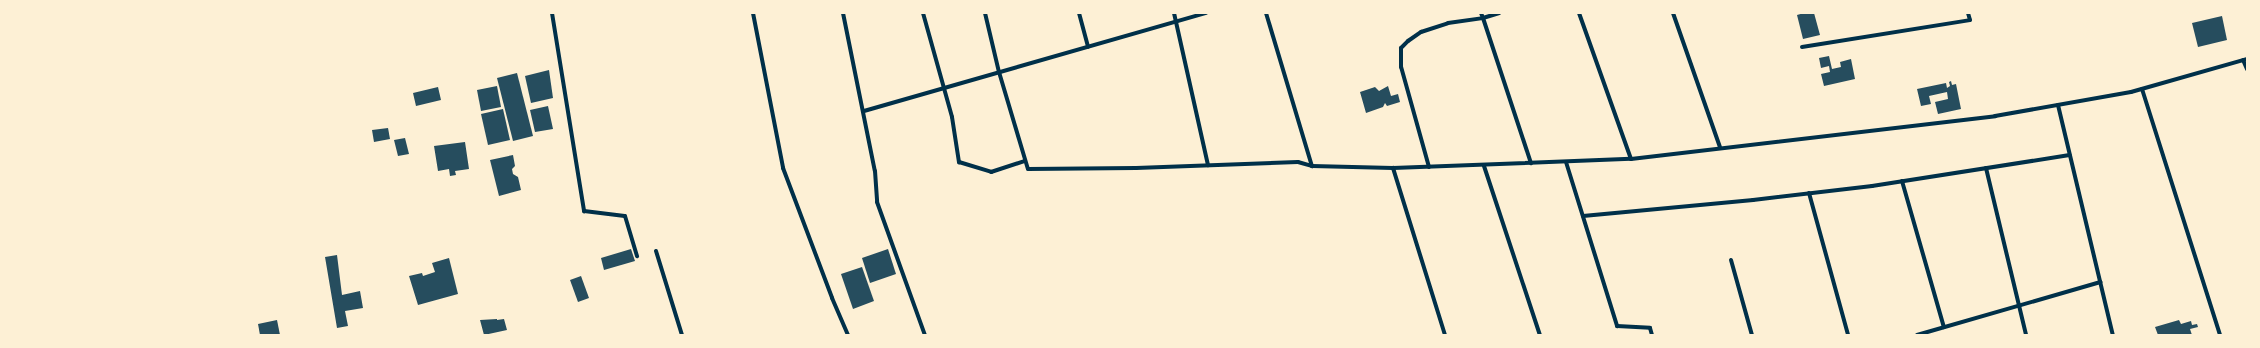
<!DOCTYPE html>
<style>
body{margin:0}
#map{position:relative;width:2260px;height:348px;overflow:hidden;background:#fdf0d5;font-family:"Fira Sans Condensed",sans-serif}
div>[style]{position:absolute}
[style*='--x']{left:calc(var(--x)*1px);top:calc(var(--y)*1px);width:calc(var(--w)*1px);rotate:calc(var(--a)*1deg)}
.building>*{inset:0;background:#264d5e}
.minor>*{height:4px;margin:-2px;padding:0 2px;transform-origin:2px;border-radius:2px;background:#003049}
span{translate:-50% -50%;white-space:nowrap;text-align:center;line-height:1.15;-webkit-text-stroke:3px #fdf0d5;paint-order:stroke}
.frame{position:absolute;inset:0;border:14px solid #fdf0d5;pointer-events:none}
</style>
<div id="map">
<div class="building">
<div style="clip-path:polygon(1804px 13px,1814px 13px,1820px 35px,1803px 39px,1797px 15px)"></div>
<div style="clip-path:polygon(2222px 16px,2227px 40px,2198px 47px,2192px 23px)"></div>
<div style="clip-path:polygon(1829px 56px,1832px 69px,1841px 67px,1840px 62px,1851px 59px,1855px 79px,1824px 86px,1821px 74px,1830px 72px,1829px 66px,1821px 68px,1819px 58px)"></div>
<div style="clip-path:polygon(549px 70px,553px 98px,531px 103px,525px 76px)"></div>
<div style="clip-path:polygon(517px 73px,533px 136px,513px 141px,497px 78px)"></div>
<div style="clip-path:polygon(1951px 81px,1952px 85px,1956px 84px,1961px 109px,1938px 114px,1935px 102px,1948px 99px,1947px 92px,1929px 96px,1931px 104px,1921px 106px,1917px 89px,1946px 83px,1947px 88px,1950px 86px,1949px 82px)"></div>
<div style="clip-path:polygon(497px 86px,501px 107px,481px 111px,477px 90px)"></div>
<div style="clip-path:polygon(1388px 86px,1391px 96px,1398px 94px,1400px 102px,1387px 106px,1385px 103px,1383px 107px,1366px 113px,1360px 92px,1375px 87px,1379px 91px)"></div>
<div style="clip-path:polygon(438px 87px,441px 100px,416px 106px,413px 93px)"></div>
<div style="clip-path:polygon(548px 106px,553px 129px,535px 132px,530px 110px)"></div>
<div style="clip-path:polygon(503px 109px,510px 140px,488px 145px,481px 114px)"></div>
<div style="clip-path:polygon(388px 128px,390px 139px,374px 142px,372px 130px)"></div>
<div style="clip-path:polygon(405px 138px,409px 154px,398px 156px,394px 140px)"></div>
<div style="clip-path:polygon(465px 142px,469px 169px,455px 171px,456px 175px,450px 176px,449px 169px,438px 171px,434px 146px)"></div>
<div style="clip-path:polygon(513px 155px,515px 166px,512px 169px,513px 174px,518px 177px,521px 190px,499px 196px,490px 160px)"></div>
<div style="clip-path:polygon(631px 249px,635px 261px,604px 270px,601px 258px)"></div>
<div style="clip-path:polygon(888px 249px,896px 274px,870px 283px,862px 258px)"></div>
<div style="clip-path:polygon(337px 255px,342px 295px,360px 291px,363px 308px,345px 311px,348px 326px,337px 328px,325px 257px)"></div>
<div style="clip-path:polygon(449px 258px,458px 294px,418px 305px,409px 276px,422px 273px,423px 276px,435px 272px,432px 263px)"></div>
<div style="clip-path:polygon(862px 267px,874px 301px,853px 309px,841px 274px)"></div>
<div style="clip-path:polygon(581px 276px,589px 298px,578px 302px,570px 280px)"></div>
<div style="clip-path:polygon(497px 319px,497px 320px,504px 319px,507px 330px,484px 335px,480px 320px)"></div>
<div style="clip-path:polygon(277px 320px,280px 335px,260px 335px,258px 324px)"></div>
<div style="clip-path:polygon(2179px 320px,2181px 324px,2191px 321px,2192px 325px,2197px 324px,2198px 327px,2190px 329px,2192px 335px,2158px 335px,2155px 327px)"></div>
</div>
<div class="minor">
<div style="--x:552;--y:13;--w:201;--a:80.8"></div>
<div style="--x:584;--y:211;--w:41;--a:7"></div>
<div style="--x:625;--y:216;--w:42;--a:73.3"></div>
<div style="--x:753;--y:13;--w:158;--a:79"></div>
<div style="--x:783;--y:168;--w:139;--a:69.3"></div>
<div style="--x:832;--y:298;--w:40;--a:66.6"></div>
<div style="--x:843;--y:13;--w:161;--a:78.6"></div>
<div style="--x:875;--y:171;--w:31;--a:86"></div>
<div style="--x:877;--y:202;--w:141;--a:70.2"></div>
<div style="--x:923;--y:13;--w:108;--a:74.4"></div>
<div style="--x:952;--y:117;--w:46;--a:81.2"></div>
<div style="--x:959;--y:162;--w:34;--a:17"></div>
<div style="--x:991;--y:172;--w:35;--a:-18"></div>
<div style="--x:985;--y:13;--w:61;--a:76.7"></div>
<div style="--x:999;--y:72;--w:101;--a:73.4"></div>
<div style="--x:1028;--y:169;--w:108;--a:-0.5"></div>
<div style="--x:1136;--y:168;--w:162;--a:-2.1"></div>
<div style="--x:1298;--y:162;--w:15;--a:16"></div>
<div style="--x:1312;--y:166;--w:81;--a:1.4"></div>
<div style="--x:1079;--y:13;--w:35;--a:75"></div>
<div style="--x:1174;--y:13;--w:156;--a:77.4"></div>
<div style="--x:1266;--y:13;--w:160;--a:73.3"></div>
<div style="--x:1481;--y:13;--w:5;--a:68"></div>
<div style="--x:1483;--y:18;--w:17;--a:-17"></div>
<div style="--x:1579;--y:13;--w:155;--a:70.4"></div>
<div style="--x:1673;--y:13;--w:142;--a:70.7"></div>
<div style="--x:1802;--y:47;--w:170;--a:-9.1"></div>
<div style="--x:1970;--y:20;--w:7;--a:-106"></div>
<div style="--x:2243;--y:60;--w:10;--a:66"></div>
<div style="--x:2142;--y:89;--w:258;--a:72.4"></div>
<div style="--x:2058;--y:105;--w:236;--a:76.6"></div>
<div style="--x:864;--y:111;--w:356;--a:-16"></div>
<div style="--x:1566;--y:162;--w:172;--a:72.7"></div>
<div style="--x:1617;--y:326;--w:33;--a:3"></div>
<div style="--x:1650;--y:328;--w:7;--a:74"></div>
<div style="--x:1484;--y:166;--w:178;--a:71.7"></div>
<div style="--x:1429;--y:167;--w:104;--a:-105.6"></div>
<div style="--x:1401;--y:67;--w:19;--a:-90"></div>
<div style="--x:1401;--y:48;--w:10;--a:-45"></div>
<div style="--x:1408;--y:41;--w:16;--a:-35"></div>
<div style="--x:1421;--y:32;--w:28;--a:-18"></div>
<div style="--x:1448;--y:23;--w:35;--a:-8"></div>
<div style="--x:1483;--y:18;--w:153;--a:71.7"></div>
<div style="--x:1986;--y:168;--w:172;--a:76.5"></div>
<div style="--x:1902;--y:181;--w:152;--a:74"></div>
<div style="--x:1809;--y:193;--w:147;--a:74.6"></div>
<div style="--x:1583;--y:216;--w:171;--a:-5.4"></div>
<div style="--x:1753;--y:200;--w:120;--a:-6.7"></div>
<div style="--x:1872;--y:186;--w:200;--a:-8.9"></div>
<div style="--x:656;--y:251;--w:88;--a:72.8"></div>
<div style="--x:1731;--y:260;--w:78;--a:74.4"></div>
<div style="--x:1445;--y:335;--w:175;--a:-107.3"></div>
<div style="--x:1393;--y:168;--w:238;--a:-2.2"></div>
<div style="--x:1631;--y:159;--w:367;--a:-6.7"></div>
<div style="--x:1995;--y:116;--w:138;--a:-10"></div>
<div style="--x:2131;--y:92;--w:121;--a:-15.9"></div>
<div style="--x:1917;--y:335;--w:191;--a:-16.1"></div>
</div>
<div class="frame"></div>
</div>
